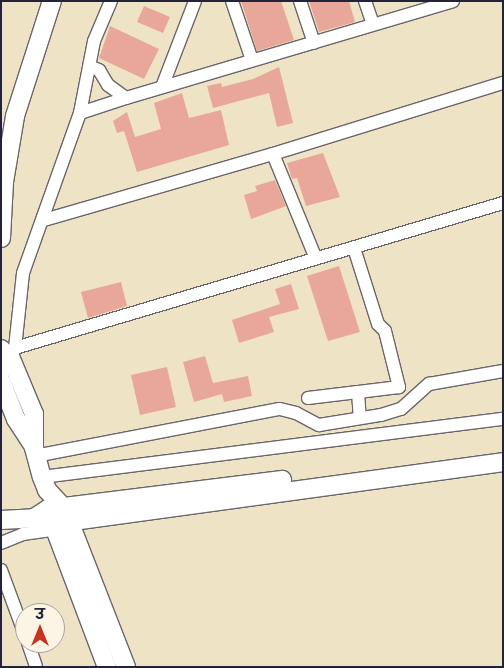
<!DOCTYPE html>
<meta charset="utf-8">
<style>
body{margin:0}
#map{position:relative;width:504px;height:668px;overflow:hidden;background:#eee4c5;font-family:"Playpen Sans","Playpen Sans Deva",sans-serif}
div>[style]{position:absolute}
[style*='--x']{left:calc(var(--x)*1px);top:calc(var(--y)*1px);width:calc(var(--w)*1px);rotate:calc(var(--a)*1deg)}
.building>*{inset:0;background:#e9a79a}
.roads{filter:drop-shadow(1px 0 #69666b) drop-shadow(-1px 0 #69666b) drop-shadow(0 1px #69666b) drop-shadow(0 -1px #69666b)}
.street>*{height:12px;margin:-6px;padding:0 6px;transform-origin:6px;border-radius:6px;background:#fff}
.secondary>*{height:18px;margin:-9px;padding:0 9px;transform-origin:9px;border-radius:9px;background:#fff}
span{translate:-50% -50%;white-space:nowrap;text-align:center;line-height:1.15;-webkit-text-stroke:5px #fcf5e5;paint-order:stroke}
.frame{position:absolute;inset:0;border:2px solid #22223b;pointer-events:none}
.north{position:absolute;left:15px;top:603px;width:50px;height:50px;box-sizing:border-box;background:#fcf5e5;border:1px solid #a5a1a1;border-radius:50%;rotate:0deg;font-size:14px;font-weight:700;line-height:20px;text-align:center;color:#22223b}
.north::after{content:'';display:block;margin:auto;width:18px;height:22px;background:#c8321e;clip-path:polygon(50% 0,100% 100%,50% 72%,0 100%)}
</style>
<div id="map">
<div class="building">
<div style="clip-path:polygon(241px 1px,281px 1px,294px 40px,257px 51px)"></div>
<div style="clip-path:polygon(309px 1px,349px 1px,355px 22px,319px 32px)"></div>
<div style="clip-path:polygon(144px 6px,170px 17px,163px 33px,137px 22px)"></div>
<div style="clip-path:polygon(110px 26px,159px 49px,144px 79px,99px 58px)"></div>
<div style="clip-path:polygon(279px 67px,293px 123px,277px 127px,269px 93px,213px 108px,207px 86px,221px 83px,222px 87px,253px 79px)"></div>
<div style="clip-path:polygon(182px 93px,189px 118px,221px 110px,229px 145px,137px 172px,124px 131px,117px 133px,113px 121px,127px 112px,135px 137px,161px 129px,154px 103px)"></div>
<div style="clip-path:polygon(323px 153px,340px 197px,306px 206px,297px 178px,292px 179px,287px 163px)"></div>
<div style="clip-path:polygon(275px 180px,286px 206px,251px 219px,244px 195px,257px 191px,255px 186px)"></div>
<div style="clip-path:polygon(339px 266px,360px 332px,328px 341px,307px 276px)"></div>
<div style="clip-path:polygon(121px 282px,127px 306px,88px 318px,81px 292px)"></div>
<div style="clip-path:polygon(291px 284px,299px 309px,269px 317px,274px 332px,239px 343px,232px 320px,280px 304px,275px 289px)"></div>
<div style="clip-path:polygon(205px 356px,213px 383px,248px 376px,252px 396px,224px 402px,222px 394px,194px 402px,183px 362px)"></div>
<div style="clip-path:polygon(167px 367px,176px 407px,140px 415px,131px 375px)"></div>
</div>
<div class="roads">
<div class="street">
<div style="--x:232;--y:1;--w:62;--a:71.3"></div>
<div style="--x:300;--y:1;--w:44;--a:71.6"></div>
<div style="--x:365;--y:1;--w:24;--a:71"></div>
<div style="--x:162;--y:87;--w:92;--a:-69"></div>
<div style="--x:126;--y:98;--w:341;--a:-16.5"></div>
<div style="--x:80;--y:113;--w:48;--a:-18.1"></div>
<div style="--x:126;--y:98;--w:22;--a:-144"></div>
<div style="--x:108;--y:85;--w:17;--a:-121"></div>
<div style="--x:99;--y:70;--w:9;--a:-159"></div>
<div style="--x:273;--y:154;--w:113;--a:67.7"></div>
<div style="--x:44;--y:220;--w:238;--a:-16.1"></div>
<div style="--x:273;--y:154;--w:241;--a:-17.2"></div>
<div style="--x:354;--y:248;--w:80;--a:72.5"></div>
<div style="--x:378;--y:324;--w:10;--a:45"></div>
<div style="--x:385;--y:331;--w:58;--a:76"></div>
<div style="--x:399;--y:387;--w:41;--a:173"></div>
<div style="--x:358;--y:392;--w:26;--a:86"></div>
<div style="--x:15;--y:348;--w:75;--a:-83.9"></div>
<div style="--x:23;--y:273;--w:170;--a:-70.4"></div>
<div style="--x:80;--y:113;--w:73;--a:-79"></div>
<div style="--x:94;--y:41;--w:43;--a:-67"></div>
<div style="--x:1;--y:376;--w:31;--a:-63"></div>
<div style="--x:15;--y:348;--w:509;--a:-16.55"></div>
<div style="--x:308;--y:398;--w:50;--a:-6.8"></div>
<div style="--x:35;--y:456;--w:249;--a:-10.9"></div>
<div style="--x:280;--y:409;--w:16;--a:14"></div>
<div style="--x:296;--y:413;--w:26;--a:28"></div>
<div style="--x:319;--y:425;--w:63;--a:-9.2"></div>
<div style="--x:381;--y:415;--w:21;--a:-17"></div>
<div style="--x:401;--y:409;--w:38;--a:-42"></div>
<div style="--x:429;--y:384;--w:75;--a:-10"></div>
<div style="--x:42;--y:477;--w:465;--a:-7.2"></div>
<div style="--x:1;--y:543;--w:24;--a:-22"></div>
<div style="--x:23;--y:534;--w:30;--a:-8"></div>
<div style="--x:1;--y:570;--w:69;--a:69.7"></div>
<div style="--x:28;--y:643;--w:24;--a:71"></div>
</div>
<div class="secondary">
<div style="--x:1;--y:238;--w:56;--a:-86.9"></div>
<div style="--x:4;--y:182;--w:67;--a:-80.5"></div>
<div style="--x:15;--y:116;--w:121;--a:-72.2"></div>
<div style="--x:1;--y:349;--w:14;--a:45"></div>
<div style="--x:11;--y:359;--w:60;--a:67.3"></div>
<div style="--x:34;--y:414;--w:34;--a:90"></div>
<div style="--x:34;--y:448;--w:30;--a:75"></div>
<div style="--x:42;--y:477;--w:14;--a:69"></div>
<div style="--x:47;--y:490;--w:25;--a:47"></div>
<div style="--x:64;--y:508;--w:171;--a:68.7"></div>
<div style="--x:1;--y:381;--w:41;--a:68.5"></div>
<div style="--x:16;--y:419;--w:33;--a:57"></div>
<div style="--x:49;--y:513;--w:165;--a:69.4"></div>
<div style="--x:34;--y:518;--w:17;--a:-33"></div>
<div style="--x:48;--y:509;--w:236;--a:-7.1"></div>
<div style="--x:1;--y:520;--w:33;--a:-3"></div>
<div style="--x:34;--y:518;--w:18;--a:19"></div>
<div style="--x:51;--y:524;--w:456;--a:-7.8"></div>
</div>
</div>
<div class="frame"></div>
<div class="north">उ</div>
</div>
